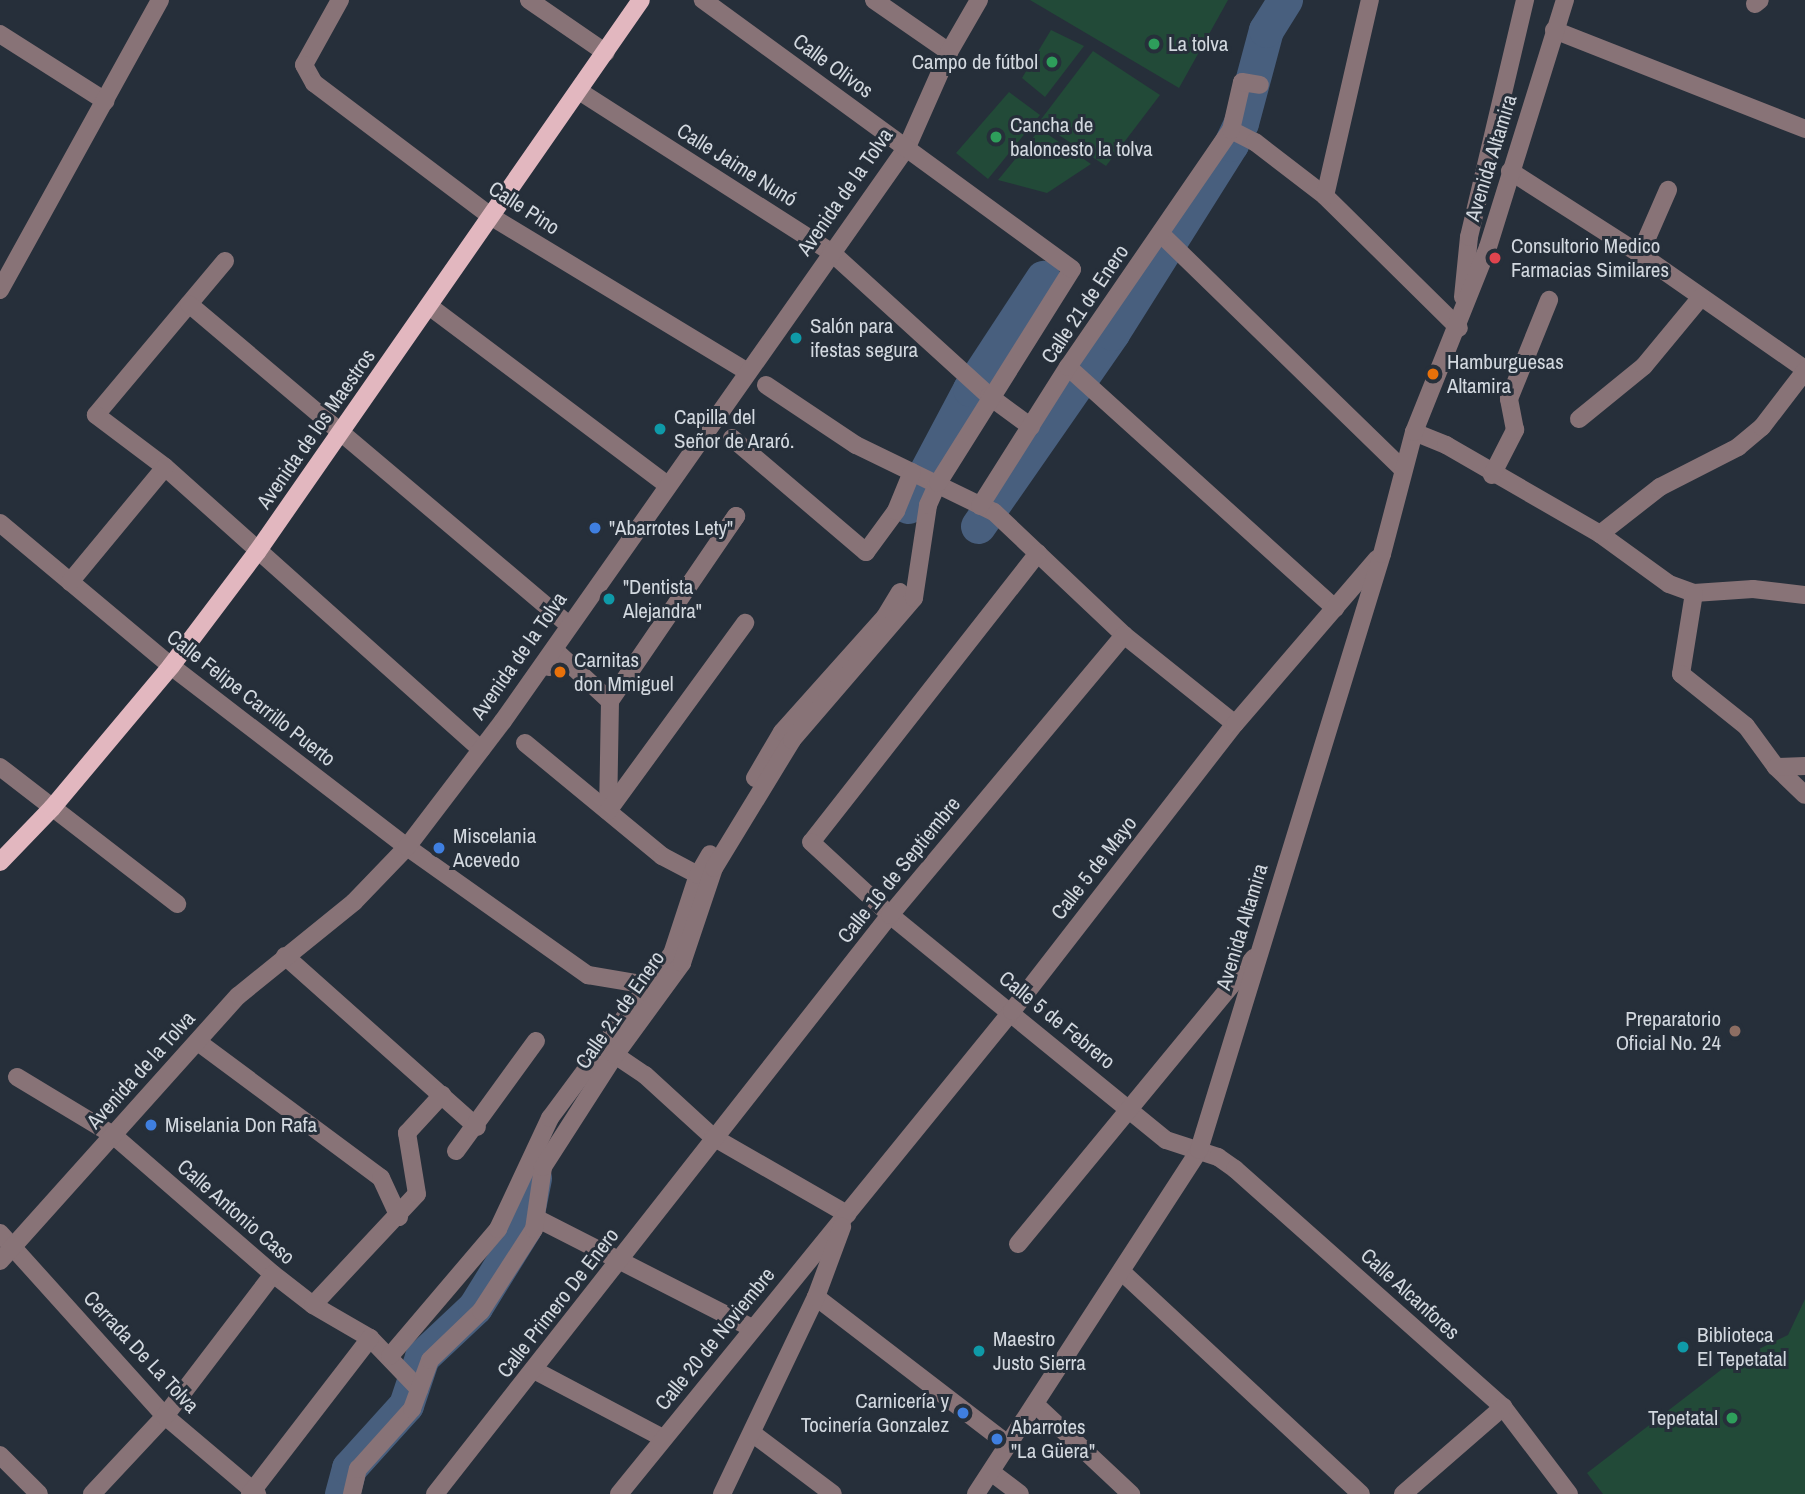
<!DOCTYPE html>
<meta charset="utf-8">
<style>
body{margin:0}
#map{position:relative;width:1805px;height:1494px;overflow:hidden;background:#262f3a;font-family:"Archivo Narrow",sans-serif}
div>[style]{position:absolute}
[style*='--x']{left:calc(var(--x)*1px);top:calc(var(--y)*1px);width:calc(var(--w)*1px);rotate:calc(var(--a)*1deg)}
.green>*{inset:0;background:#224a38}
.river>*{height:35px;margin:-17.5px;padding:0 17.5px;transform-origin:17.5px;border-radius:17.5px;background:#485f7e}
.minor>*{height:18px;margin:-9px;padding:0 9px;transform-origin:9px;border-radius:9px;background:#887377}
.major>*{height:18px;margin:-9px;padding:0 9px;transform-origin:9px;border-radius:9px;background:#e2b7bf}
.dots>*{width:19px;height:19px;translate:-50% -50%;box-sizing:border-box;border:4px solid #262f3a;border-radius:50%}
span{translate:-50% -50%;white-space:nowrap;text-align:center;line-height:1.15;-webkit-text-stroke:6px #262f3a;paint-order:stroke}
.poi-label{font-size:21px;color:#d2d8df}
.left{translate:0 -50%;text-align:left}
.right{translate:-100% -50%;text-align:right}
.street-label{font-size:21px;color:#d2d8df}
</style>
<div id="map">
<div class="green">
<div style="clip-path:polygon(1030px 0,1228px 0,1179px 88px)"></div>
<div style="clip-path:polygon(1051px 30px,1084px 46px,1045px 97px,1022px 78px)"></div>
<div style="clip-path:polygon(1093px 51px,1160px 95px,1106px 166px,1039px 122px)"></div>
<div style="clip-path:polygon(1009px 92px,1040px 115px,988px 179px,956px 153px)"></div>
<div style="clip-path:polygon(1040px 129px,1091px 164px,1047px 193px,998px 180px)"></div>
<div style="clip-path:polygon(1805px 1299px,1805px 1494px,1603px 1494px,1587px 1473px,1730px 1363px,1788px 1335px)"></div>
</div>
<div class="river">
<div style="--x:908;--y:506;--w:132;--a:-62.1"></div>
<div style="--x:970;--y:389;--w:133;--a:-56.7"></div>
<div style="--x:978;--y:526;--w:235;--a:-55.2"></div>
<div style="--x:1112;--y:333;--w:223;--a:-57.8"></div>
<div style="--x:1231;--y:144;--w:23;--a:-65"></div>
<div style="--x:1241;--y:123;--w:96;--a:-75"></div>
<div style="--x:1266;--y:30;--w:36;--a:-58"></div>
<div style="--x:342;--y:1494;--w:27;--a:-75"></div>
<div style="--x:349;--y:1468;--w:85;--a:-47.9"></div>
<div style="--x:406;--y:1405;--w:51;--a:-71.6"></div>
<div style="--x:422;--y:1357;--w:73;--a:-43.3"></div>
<div style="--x:475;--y:1307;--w:93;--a:-58.2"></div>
<div style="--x:524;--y:1228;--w:51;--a:-78.7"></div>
</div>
<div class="minor">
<div style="--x:340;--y:0;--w:74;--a:119"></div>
<div style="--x:304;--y:65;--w:21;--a:61"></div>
<div style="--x:314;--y:83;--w:223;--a:37"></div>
<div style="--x:492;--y:217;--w:297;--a:31.2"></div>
<div style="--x:529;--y:0;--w:93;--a:34.5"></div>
<div style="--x:874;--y:0;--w:91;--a:34.7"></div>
<div style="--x:1755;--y:4;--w:6;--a:-39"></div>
<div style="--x:1554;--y:30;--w:270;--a:21.5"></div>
<div style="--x:0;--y:34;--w:125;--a:32.5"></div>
<div style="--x:579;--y:91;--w:299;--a:32.6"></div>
<div style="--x:831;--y:252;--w:214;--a:42.3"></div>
<div style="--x:989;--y:396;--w:52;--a:36.4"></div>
<div style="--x:1231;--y:130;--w:27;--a:27"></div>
<div style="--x:1255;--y:142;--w:88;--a:37.6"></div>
<div style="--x:1325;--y:196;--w:188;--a:44.6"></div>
<div style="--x:1510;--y:171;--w:154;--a:32.6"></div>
<div style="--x:1640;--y:254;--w:201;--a:34.9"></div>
<div style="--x:1325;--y:196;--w:201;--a:-77.1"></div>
<div style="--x:1161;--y:234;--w:337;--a:44.2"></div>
<div style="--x:1640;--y:254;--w:70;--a:-66.4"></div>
<div style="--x:225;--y:261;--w:201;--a:130"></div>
<div style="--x:96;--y:415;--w:86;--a:37"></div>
<div style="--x:165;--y:467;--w:424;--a:41.8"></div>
<div style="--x:0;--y:290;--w:331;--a:-61.1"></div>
<div style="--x:1463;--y:297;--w:60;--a:-84.3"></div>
<div style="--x:1469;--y:237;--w:244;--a:-76.7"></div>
<div style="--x:189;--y:304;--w:497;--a:40.2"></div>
<div style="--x:429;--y:306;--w:296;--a:36.9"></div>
<div style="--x:1068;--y:367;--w:360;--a:42.1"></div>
<div style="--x:766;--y:385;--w:108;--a:33.7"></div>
<div style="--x:856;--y:445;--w:153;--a:25.9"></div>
<div style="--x:994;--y:512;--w:179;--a:43.4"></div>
<div style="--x:1124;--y:635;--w:142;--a:38.7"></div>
<div style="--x:1579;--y:419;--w:84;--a:-39.2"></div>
<div style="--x:1644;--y:366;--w:89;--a:-50.4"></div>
<div style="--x:1414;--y:432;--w:35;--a:22"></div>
<div style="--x:1446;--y:445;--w:178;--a:30"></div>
<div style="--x:1600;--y:534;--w:85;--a:35.9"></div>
<div style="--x:1669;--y:584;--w:27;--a:20"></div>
<div style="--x:1694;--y:593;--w:59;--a:-3.9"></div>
<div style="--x:1753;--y:589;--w:52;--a:6.6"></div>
<div style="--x:732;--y:438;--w:176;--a:40.4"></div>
<div style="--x:866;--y:552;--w:51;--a:-53.8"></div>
<div style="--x:896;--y:511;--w:42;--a:-67.7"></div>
<div style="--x:1492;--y:475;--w:51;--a:-62.9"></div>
<div style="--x:1515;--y:430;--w:32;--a:-101"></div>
<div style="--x:1509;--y:399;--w:107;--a:-68"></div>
<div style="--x:980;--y:506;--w:165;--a:-57.7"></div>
<div style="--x:1068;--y:367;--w:288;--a:-55.5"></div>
<div style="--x:1231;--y:130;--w:49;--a:-77.1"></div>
<div style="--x:1242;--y:82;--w:18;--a:9"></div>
<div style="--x:0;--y:523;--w:223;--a:39.9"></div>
<div style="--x:171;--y:666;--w:297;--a:37.5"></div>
<div style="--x:407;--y:847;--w:222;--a:35.3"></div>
<div style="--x:588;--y:975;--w:61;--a:9.5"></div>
<div style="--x:648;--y:985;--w:9;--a:41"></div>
<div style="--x:1600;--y:534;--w:76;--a:-38.1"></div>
<div style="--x:1660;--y:487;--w:88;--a:-27.1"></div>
<div style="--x:1738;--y:447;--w:31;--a:-40"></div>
<div style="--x:1762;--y:427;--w:71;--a:-52.5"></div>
<div style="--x:1038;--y:553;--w:367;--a:128.1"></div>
<div style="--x:811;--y:842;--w:108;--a:42.7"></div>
<div style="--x:890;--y:915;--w:356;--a:39.2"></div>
<div style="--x:1166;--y:1140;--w:55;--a:18.1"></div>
<div style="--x:1218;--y:1157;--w:21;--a:35"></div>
<div style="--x:1235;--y:1169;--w:358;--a:41.6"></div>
<div style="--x:1503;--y:1407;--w:109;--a:52.8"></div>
<div style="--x:70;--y:582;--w:149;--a:-50.4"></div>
<div style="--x:1694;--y:593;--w:82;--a:99.1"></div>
<div style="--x:1681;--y:674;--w:83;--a:38.7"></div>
<div style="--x:1746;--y:726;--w:51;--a:53.8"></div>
<div style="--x:1776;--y:767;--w:40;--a:44"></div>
<div style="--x:549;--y:667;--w:16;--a:-52"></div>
<div style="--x:559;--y:654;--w:69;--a:42.7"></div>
<div style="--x:610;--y:701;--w:110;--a:91"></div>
<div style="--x:610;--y:701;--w:224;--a:-55.7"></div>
<div style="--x:736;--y:516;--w:12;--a:125"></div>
<div style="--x:525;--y:743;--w:178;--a:39.5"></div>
<div style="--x:662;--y:856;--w:41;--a:27.8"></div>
<div style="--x:0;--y:767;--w:224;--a:37.7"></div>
<div style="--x:1776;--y:767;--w:29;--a:-2"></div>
<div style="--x:755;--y:778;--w:53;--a:-59.6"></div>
<div style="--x:782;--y:732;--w:154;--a:-48.2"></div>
<div style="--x:885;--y:617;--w:29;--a:-59"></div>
<div style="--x:608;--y:811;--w:233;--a:-53.9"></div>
<div style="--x:285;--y:956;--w:257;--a:41.7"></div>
<div style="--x:198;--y:1042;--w:228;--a:36.6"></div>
<div style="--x:381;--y:1178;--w:43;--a:65.2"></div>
<div style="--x:618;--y:1057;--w:32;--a:34"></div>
<div style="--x:645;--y:1075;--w:92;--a:42.4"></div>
<div style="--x:713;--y:1137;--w:155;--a:29.9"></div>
<div style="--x:17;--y:1077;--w:112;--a:31.1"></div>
<div style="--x:113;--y:1135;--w:212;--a:41"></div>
<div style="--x:273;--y:1274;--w:51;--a:37.8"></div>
<div style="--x:313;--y:1305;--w:66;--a:30.1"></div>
<div style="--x:370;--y:1338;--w:71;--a:46.1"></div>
<div style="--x:456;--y:1151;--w:136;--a:-54"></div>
<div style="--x:536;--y:1218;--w:242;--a:27"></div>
<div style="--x:0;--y:1233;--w:246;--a:48"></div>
<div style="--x:165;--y:1416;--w:121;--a:40.3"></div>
<div style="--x:1018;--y:1244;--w:371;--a:-50.5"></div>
<div style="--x:0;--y:1261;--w:356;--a:-48.1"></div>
<div style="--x:238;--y:996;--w:149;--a:-39"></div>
<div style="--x:354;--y:902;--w:76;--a:-46.1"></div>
<div style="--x:407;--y:847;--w:158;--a:-52.7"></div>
<div style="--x:503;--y:721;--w:702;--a:-54.86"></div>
<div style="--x:907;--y:147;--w:104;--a:-66.1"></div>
<div style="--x:949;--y:52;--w:60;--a:-60"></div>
<div style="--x:1122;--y:1272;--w:326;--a:42.9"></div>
<div style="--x:816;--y:1297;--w:243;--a:37.5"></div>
<div style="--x:313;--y:1305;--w:152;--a:-46.9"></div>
<div style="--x:417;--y:1194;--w:62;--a:-99.3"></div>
<div style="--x:407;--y:1133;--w:52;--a:-47.4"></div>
<div style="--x:390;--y:1356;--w:167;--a:-49.6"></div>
<div style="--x:498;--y:1229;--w:123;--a:-64.9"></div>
<div style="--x:550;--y:1118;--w:204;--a:-53.4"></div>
<div style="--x:672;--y:954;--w:83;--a:-71.8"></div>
<div style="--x:698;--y:875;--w:24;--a:-60"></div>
<div style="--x:534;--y:1370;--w:146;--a:27.8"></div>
<div style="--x:1035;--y:1404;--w:132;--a:43.2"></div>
<div style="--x:752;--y:1433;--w:101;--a:37"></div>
<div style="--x:0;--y:1455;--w:55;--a:45"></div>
<div style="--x:991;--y:1472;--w:36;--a:37"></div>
<div style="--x:92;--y:1494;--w:107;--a:-46.9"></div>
<div style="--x:165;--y:1416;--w:178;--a:-52.7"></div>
<div style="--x:250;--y:1494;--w:197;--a:-52.4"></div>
<div style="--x:352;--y:1494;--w:26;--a:-77"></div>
<div style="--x:358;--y:1469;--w:81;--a:-48"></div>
<div style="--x:412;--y:1409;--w:52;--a:-69.8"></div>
<div style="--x:430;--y:1360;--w:71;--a:-43.9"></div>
<div style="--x:481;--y:1311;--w:98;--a:-57.1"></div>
<div style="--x:534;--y:1229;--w:63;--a:-81.7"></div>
<div style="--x:543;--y:1167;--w:133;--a:-57.3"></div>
<div style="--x:615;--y:1055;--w:114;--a:-53.9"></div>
<div style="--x:682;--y:963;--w:100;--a:-71.4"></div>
<div style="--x:714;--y:868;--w:150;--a:-58.6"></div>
<div style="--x:792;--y:740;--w:187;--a:-49.3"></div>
<div style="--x:914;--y:598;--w:94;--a:-81.4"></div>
<div style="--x:928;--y:505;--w:24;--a:-66"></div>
<div style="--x:938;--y:483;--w:252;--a:-57.9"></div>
<div style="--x:1072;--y:269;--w:457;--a:-143.9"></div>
<div style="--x:435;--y:1494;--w:736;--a:-51.84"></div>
<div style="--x:890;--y:915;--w:365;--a:-50.1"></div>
<div style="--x:619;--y:1494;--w:623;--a:-50.87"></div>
<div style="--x:1012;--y:1011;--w:363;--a:-52.2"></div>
<div style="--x:1235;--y:724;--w:218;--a:-49.3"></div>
<div style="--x:722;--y:1494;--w:218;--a:-64.5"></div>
<div style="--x:816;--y:1297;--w:75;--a:-69.6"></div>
<div style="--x:976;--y:1494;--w:410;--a:-57"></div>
<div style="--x:1199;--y:1150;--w:623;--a:-72.93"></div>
<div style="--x:1382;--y:554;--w:126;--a:-75.3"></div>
<div style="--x:1414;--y:432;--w:199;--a:-68.2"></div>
<div style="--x:1488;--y:247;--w:259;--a:-72.7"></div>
<div style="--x:1403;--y:1494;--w:133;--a:-41"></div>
</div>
<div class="major">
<div style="--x:0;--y:862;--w:75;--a:-46.1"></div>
<div style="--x:52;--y:808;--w:185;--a:-50"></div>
<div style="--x:171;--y:666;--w:143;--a:-53"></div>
<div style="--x:257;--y:552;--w:672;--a:-55.18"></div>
</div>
<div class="dots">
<div style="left:1154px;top:44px;background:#2e9e5b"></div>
<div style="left:1052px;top:62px;background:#2e9e5b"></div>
<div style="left:996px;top:137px;background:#2e9e5b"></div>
<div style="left:1495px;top:258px;background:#e0444e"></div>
<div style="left:796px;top:338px;background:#0f9aa8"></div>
<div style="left:1433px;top:374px;background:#e8710a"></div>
<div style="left:660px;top:429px;background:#0f9aa8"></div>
<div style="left:595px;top:528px;background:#3f7fe0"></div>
<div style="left:609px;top:599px;background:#0f9aa8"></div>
<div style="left:560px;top:672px;background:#e8710a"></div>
<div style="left:439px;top:848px;background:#3f7fe0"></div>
<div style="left:1735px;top:1031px;background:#8d6e63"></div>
<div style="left:151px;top:1125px;background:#3f7fe0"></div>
<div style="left:1683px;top:1347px;background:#0f9aa8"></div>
<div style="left:979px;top:1351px;background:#0f9aa8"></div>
<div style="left:963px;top:1413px;background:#3f7fe0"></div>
<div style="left:1732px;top:1418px;background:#2e9e5b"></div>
<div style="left:997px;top:1439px;background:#3f7fe0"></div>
</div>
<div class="poi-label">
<span class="left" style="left:1168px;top:44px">La tolva</span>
<span class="right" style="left:1038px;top:62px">Campo de fútbol</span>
<span class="left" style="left:1010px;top:137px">Cancha de<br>baloncesto la tolva</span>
<span class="left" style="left:1511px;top:258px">Consultorio Medico<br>Farmacias Similares</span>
<span class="left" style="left:810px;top:338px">Salón para<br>ifestas segura</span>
<span class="left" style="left:1447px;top:374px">Hamburguesas<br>Altamira</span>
<span class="left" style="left:674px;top:429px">Capilla del<br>Señor de Araró.</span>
<span class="left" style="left:609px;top:528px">"Abarrotes Lety"</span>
<span class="left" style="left:623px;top:599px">"Dentista<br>Alejandra"</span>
<span class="left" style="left:574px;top:672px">Carnitas<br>don Mmiguel</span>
<span class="left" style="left:453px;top:848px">Miscelania<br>Acevedo</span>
<span class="right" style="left:1721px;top:1031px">Preparatorio<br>Oficial No. 24</span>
<span class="left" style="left:165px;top:1125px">Miselania Don Rafa</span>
<span class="left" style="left:1697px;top:1347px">Biblioteca<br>El Tepetatal</span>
<span class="left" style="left:993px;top:1351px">Maestro<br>Justo Sierra</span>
<span class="right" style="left:949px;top:1413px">Carnicería y<br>Tocinería Gonzalez</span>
<span class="right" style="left:1718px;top:1418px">Tepetatal</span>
<span class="left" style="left:1011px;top:1439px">Abarrotes<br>"La Güera"</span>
</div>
<div class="street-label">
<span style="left:833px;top:66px;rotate:36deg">Calle Olivos</span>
<span style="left:1491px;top:158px;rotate:-73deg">Avenida Altamira</span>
<span style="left:737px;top:165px;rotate:32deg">Calle Jaime Nunó</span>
<span style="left:845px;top:192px;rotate:-55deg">Avenida de la Tolva</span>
<span style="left:524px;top:208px;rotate:33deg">Calle Pino</span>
<span style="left:1085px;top:304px;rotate:-56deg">Calle 21 de Enero</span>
<span style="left:316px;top:429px;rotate:-55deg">Avenida de los Maestros</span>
<span style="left:519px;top:656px;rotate:-55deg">Avenida de la Tolva</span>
<span style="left:251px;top:698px;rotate:38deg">Calle Felipe Carrillo Puerto</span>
<span style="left:1094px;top:868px;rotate:-52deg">Calle 5 de Mayo</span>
<span style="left:899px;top:870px;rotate:-51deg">Calle 16 de Septiembre</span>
<span style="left:1242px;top:927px;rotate:-73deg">Avenida Altamira</span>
<span style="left:620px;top:1010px;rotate:-55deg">Calle 21 de Enero</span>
<span style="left:1057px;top:1020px;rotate:39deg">Calle 5 de Febrero</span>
<span style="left:141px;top:1070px;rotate:-48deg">Avenida de la Tolva</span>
<span style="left:236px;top:1212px;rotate:41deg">Calle Antonio Caso</span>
<span style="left:1410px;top:1294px;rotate:42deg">Calle Alcanfores</span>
<span style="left:558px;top:1303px;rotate:-52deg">Calle Primero De Enero</span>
<span style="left:715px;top:1339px;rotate:-51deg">Calle 20 de Noviembre</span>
<span style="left:141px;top:1352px;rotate:47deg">Cerrada De La Tolva</span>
</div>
</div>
